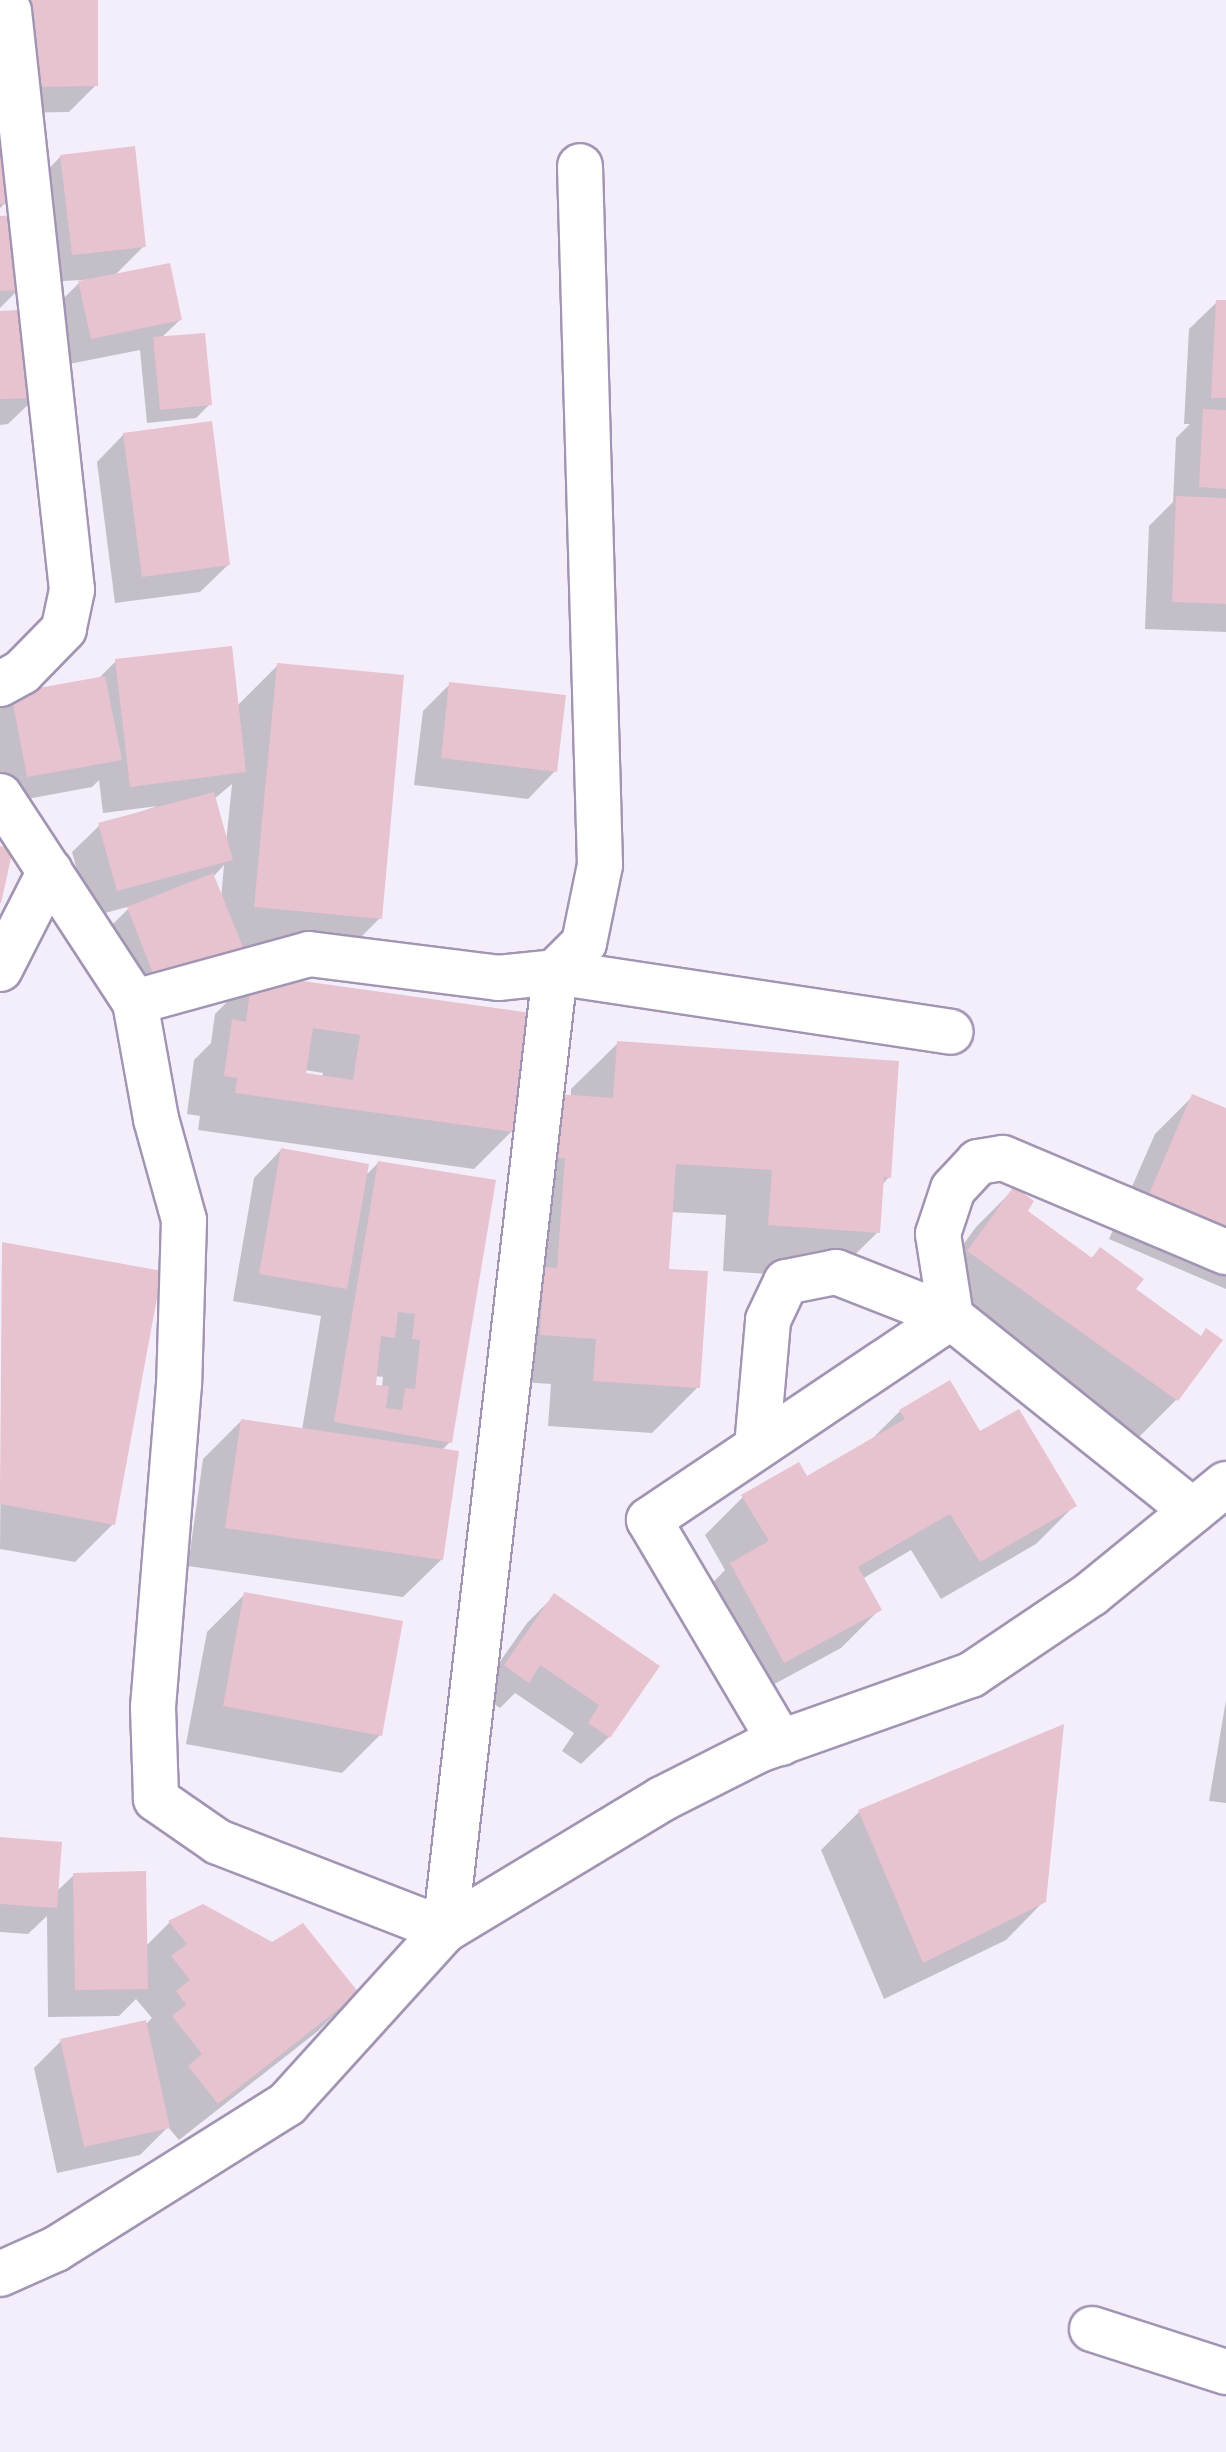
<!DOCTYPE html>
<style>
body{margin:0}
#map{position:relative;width:1226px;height:2452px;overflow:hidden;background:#f4eefb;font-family:"Source Sans 3",sans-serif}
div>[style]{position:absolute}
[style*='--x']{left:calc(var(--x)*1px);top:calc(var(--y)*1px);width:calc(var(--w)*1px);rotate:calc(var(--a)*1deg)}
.shadow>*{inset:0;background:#0003}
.building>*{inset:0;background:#e7c2cf}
.roads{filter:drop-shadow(2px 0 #a295b3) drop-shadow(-2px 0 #a295b3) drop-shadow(0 2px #a295b3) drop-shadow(0 -2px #a295b3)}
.minor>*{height:44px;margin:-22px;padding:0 22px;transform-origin:22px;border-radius:22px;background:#fff}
span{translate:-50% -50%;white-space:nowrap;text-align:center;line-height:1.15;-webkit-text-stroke:6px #fefefe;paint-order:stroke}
</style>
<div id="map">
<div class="shadow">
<div style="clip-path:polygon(14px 0,96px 0,96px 85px,69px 112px,2px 113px,5px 203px,0 208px,0 97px)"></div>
<div style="clip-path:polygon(61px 156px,143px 247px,114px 276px,180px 320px,161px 338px,210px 404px,196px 418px,147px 423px,140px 350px,64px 365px,52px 310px,79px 283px,100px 279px,45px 282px,34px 184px)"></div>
<div style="clip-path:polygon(0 218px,18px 290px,0 308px)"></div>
<div style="clip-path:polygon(1217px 302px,1226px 302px,1226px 632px,1145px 629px,1149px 526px,1173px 502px,1176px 438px,1190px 424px,1184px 424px,1189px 329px)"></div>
<div style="clip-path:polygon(0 313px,36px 397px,8px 424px,0 425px)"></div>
<div style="clip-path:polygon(124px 434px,228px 565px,200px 592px,115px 603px,97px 462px)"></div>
<div style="clip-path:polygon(evenodd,116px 661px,237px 706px,278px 665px,380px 918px,342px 956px,240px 947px,213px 974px,129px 1007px,101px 936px,131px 906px,90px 917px,72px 852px,100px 825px,158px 806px,103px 813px,99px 780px,92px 787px,0 804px,0 707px,12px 695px,98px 679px,116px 661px,232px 784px,226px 843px,214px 799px,232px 784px,116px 661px,224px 865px,221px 899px,213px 877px,224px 865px)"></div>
<div style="clip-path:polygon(450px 684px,555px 771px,528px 799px,414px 785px,423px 711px)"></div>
<div style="clip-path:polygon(evenodd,253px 976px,528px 1015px,512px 1131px,474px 1169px,198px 1130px,200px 1116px,187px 1114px,194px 1060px,211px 1043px,215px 1014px,253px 976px,305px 1070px,323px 1073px,322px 1077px,304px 1075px,305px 1070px)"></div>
<div style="clip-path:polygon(618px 1043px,889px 1177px,881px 1186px,878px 1232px,831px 1278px,723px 1271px,726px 1215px,671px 1212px,667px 1271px,698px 1387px,652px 1433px,548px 1426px,551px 1384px,494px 1380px,513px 1142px,559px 1096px,571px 1097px,571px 1089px)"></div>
<div style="clip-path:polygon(1193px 1096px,1226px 1110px,1226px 1289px,1109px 1239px,1155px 1134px)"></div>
<div style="clip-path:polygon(evenodd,281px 1150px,365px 1176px,378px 1163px,450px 1442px,442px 1450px,442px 1559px,403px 1597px,188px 1566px,203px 1459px,241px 1421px,302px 1430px,321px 1316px,233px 1301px,254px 1178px,281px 1150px,375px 1376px,383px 1377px,382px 1387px,374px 1387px,375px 1376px)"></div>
<div style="clip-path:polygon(1014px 1189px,1025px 1211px,1090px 1259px,1100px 1250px,1134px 1290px,1200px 1337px,1220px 1340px,1176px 1400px,1138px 1438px,930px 1290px,976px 1227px)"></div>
<div style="clip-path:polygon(3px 1244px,113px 1524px,75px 1562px,0 1549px)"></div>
<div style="clip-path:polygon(900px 1411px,979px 1434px,1074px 1506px,1036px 1544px,941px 1599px,911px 1550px,862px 1579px,879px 1610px,841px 1648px,745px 1700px,693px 1603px,725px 1570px,705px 1535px,743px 1497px,806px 1478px,870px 1441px)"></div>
<div style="clip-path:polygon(245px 1594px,380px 1735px,342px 1773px,186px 1744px,207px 1632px)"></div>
<div style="clip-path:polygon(554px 1596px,657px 1667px,609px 1737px,581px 1764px,562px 1751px,574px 1733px,515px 1693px,500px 1708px,478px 1693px,527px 1623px)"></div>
<div style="clip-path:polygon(1226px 1700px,1226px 1803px,1209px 1801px)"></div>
<div style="clip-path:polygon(859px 1812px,1044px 1901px,1006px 1940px,884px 1999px,821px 1850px)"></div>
<div style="clip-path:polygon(0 1839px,56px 1892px,74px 1875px,145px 1947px,169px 1923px,203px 1906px,356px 1993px,318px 2031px,179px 2140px,168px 2127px,140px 2155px,57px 2173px,34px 2068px,61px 2041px,145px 2025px,152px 2018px,136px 1999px,119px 2016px,48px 2017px,47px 1916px,28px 1934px,0 1932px)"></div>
</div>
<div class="building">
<div style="clip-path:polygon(29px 0,98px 0,98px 86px,30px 87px)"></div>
<div style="clip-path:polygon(0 95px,3px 95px,7px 204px,0 204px)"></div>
<div style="clip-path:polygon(135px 146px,146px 247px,72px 255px,60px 155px)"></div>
<div style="clip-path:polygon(16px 215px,20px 290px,0 291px,0 216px)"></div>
<div style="clip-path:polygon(170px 263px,182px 320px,91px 339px,78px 281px)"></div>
<div style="clip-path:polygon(1216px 300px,1226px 300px,1226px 398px,1211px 398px)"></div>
<div style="clip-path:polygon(34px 309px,38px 398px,0 399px,0 311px)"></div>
<div style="clip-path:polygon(205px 333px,212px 405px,160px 410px,153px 337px)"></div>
<div style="clip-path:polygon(1203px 409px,1226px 410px,1226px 489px,1199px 487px)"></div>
<div style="clip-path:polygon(212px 421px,230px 565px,142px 577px,123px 433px)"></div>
<div style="clip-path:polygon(1176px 496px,1226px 498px,1226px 604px,1172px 602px)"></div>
<div style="clip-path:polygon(232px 646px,246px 772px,130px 787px,115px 659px)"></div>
<div style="clip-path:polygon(277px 663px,404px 675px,382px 919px,254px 907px)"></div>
<div style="clip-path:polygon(105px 676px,122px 760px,27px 777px,11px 693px)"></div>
<div style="clip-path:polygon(449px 682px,566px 695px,557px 772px,441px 758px)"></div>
<div style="clip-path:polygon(214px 792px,233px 860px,117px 891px,98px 823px)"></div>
<div style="clip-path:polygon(0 846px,13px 849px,1px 903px,0 903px)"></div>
<div style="clip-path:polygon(213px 873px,243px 947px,156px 981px,127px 907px)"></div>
<div style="clip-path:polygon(evenodd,252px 974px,531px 1013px,514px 1132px,235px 1093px,237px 1078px,224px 1076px,232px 1019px,246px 1022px,252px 974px,313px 1028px,360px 1035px,353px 1080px,306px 1073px,313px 1028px)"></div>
<div style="clip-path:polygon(617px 1041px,899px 1061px,891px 1178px,884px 1177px,880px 1233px,768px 1225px,772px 1170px,676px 1164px,669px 1269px,708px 1271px,700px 1388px,593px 1381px,596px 1339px,540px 1335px,544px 1267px,557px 1268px,565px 1158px,553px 1158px,558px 1094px,613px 1098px)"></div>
<div style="clip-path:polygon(1192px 1094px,1226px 1108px,1226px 1235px,1146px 1201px)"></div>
<div style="clip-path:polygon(281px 1148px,369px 1164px,347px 1289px,259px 1274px)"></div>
<div style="clip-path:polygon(evenodd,378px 1161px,496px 1180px,452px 1443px,334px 1422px,378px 1161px,398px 1312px,415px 1314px,412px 1339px,420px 1340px,415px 1389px,405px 1388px,402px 1410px,386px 1408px,389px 1386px,376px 1385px,381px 1336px,395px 1338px,398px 1312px)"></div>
<div style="clip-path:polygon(1014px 1186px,1034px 1201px,1028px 1211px,1092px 1258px,1100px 1247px,1144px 1279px,1136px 1289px,1201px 1336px,1206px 1328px,1223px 1340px,1178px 1401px,967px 1251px)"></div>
<div style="clip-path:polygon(2px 1242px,162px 1271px,115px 1525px,0 1504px)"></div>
<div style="clip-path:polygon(950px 1380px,980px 1431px,1019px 1409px,1077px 1506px,980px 1562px,950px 1514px,858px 1567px,882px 1610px,784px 1663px,730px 1563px,769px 1541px,741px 1495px,799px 1462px,807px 1476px,905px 1419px,899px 1410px)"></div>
<div style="clip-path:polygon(241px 1419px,459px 1451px,443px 1560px,225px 1528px)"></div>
<div style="clip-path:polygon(244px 1592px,403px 1621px,382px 1736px,223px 1706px)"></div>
<div style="clip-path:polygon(554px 1593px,660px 1666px,610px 1738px,588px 1723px,599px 1705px,540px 1665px,529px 1683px,504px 1665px)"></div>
<div style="clip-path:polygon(1064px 1724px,1046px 1902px,923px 1963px,858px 1810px)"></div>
<div style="clip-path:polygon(0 1837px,62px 1842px,57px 1908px,0 1904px)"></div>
<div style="clip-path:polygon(146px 1871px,148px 1989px,75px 1990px,73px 1873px)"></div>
<div style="clip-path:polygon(203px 1904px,272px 1942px,303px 1923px,359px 1993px,218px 2104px,188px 2066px,202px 2054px,172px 2016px,186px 2005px,176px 1991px,190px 1980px,171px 1956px,187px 1944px,168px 1921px)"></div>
<div style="clip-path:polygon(146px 2020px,170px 2128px,84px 2147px,60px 2039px)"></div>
</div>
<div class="roads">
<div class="minor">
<div style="--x:0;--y:13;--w:9;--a:-13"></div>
<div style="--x:9;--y:11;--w:582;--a:83.79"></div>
<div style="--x:72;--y:590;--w:40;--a:102"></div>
<div style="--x:64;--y:629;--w:60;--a:134.3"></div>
<div style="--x:22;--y:672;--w:25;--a:151"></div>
<div style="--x:0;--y:796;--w:246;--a:56.8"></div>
<div style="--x:135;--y:1002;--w:119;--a:79.8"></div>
<div style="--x:156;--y:1119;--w:105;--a:74.5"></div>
<div style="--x:184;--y:1220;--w:164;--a:91.7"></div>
<div style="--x:179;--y:1384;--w:324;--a:94.6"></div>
<div style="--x:153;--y:1707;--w:92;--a:88.1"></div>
<div style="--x:156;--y:1799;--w:75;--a:34.7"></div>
<div style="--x:218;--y:1842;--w:243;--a:21.2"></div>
<div style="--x:445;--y:1930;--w:964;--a:-83.45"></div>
<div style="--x:555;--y:972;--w:400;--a:8.6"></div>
<div style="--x:0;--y:969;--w:110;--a:-63"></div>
<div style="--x:135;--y:1002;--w:180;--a:-15.4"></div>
<div style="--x:309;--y:954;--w:191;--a:7.2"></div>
<div style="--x:498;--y:978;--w:57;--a:-6"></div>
<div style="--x:555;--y:972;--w:41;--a:-45"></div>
<div style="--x:584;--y:943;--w:80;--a:-78.4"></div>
<div style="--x:600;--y:865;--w:699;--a:-91.64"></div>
<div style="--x:757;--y:1447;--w:127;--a:-85"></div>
<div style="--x:768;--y:1320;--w:42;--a:-64.7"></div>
<div style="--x:786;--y:1282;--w:51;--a:-11.3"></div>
<div style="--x:836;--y:1272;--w:123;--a:21.4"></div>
<div style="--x:951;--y:1317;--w:84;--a:-98.9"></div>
<div style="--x:938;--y:1234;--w:47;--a:-71.6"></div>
<div style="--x:953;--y:1189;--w:37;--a:-47"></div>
<div style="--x:978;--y:1162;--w:25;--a:-9"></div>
<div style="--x:1003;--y:1158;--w:242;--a:22.9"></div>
<div style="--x:781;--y:1743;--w:259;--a:-120.6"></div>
<div style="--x:649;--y:1520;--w:364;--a:-33.9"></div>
<div style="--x:951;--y:1317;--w:310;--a:38.7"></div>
<div style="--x:0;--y:2274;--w:61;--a:-24.1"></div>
<div style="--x:56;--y:2249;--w:273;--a:-32.1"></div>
<div style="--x:287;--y:2104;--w:235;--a:-47.8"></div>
<div style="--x:445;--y:1930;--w:253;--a:-31.1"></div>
<div style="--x:662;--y:1799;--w:109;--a:-26.8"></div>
<div style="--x:759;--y:1750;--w:225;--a:-19.5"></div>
<div style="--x:971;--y:1675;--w:145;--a:-34"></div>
<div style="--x:1091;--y:1594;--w:174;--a:-39.2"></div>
<div style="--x:1092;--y:2329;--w:141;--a:17.8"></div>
</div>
</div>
</div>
